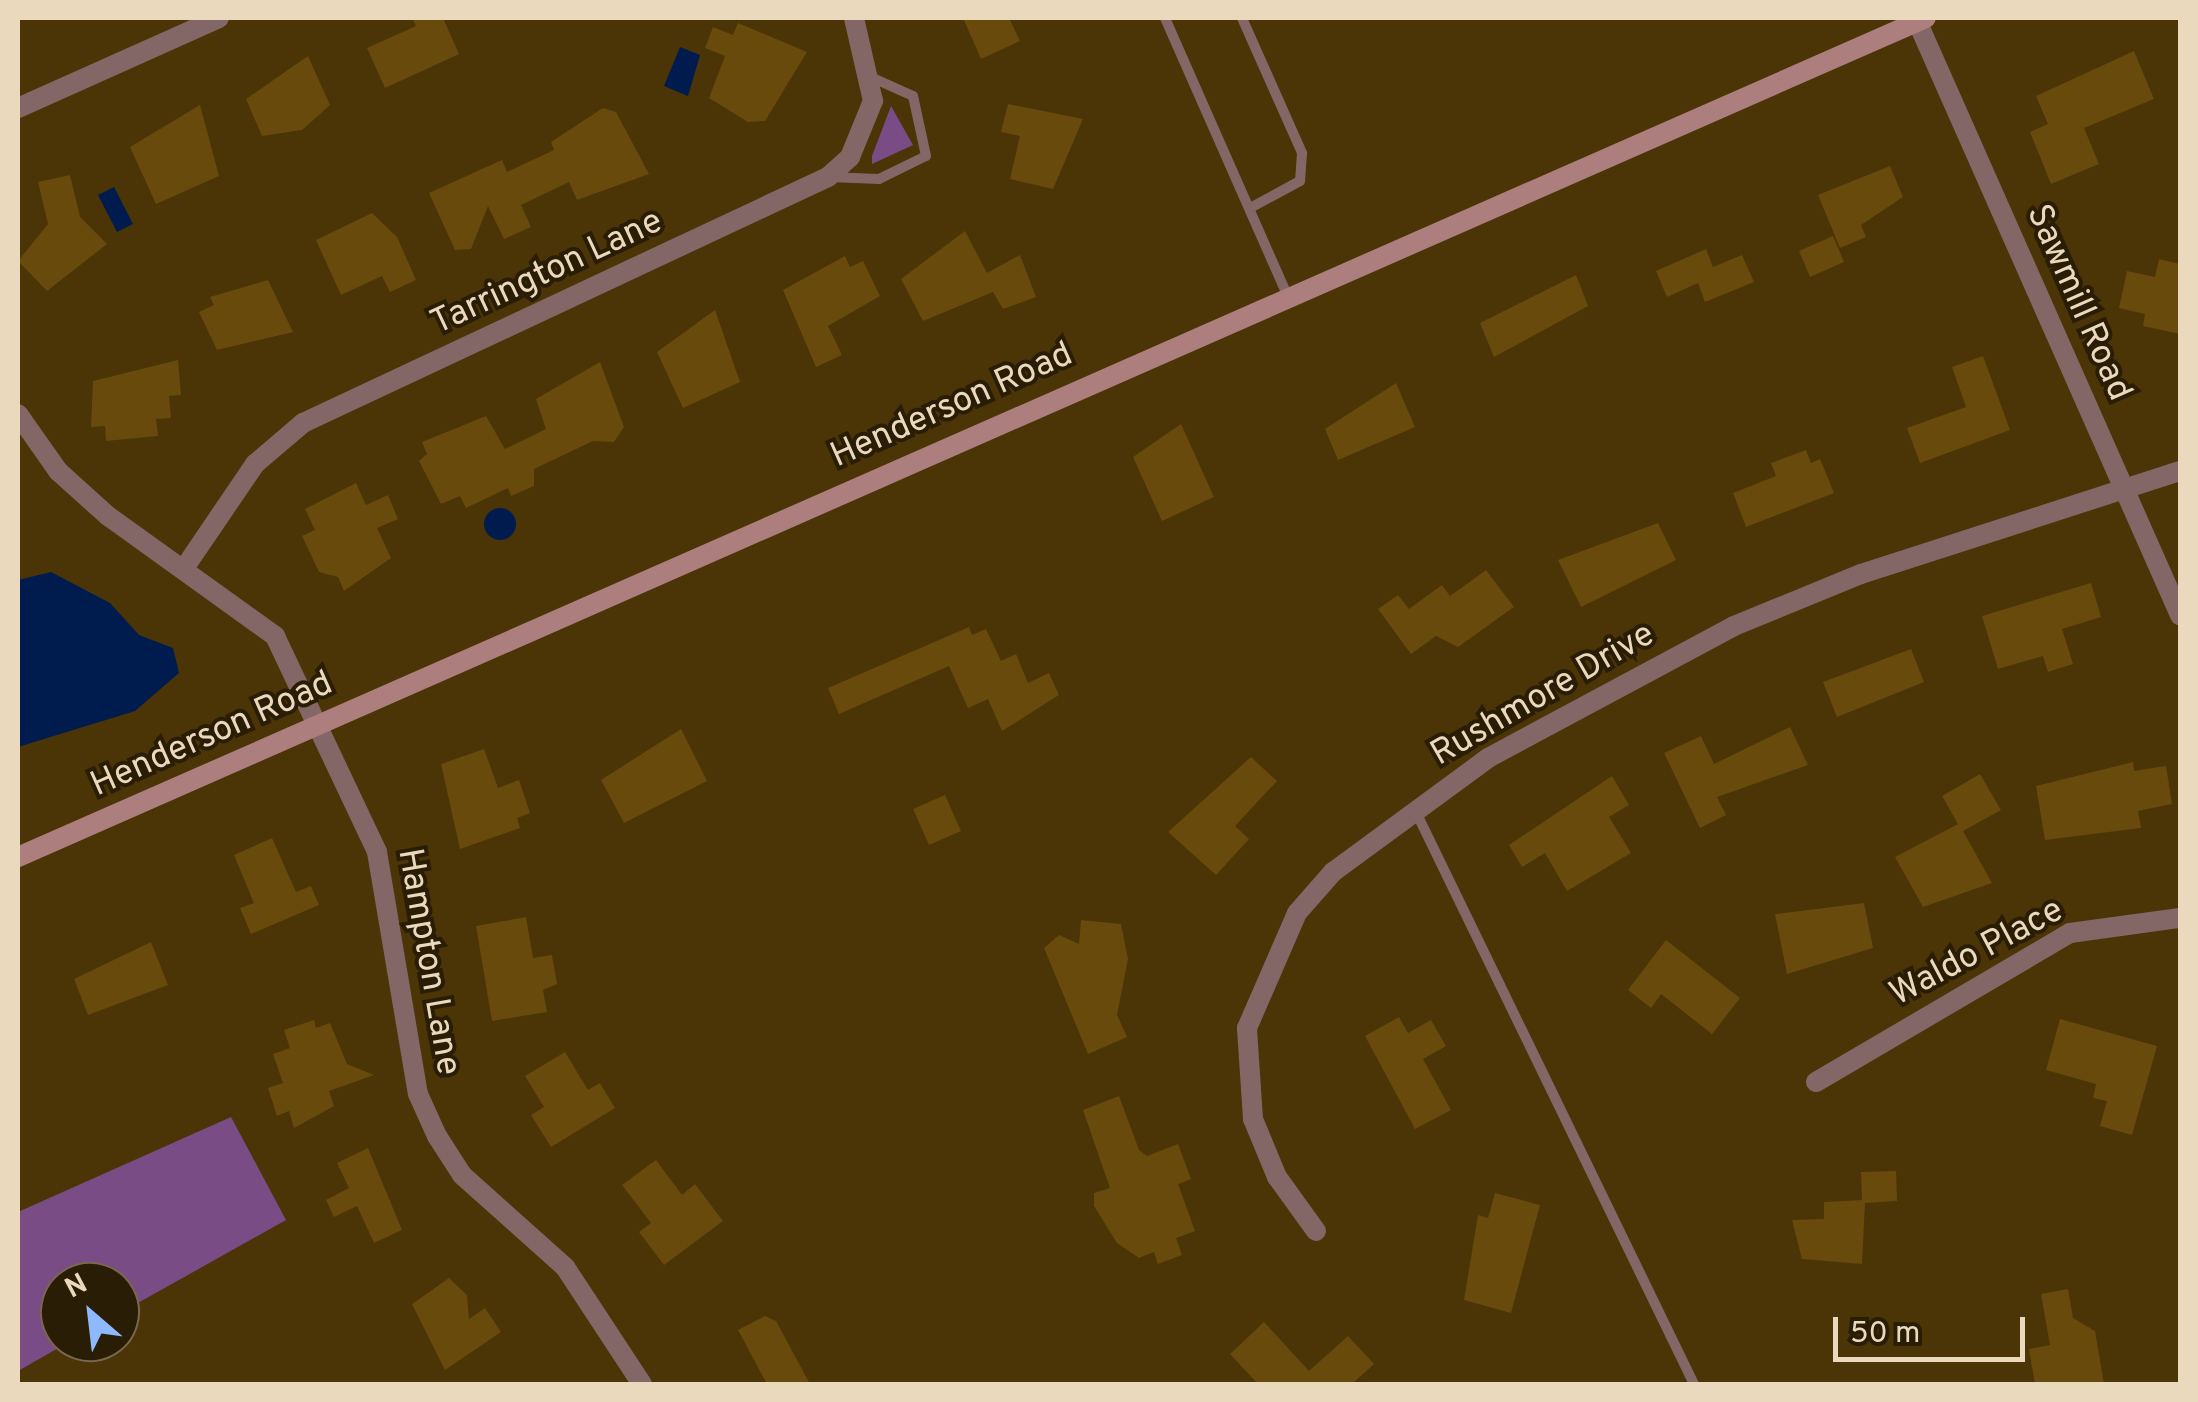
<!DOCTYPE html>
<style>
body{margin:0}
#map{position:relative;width:2198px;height:1402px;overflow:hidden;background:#4b3406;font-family:Overpass,sans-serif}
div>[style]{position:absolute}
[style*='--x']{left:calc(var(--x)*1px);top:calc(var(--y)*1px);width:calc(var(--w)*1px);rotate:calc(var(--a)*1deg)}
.green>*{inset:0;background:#7a4c85}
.water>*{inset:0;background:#001b4d}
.round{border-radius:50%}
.building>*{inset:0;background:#684a0c}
.service>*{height:10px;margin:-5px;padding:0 5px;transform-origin:5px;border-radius:5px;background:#836666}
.minor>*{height:20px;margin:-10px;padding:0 10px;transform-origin:10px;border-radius:10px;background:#836666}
.secondary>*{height:20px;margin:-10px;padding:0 10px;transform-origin:10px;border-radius:10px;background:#ac7f7e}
span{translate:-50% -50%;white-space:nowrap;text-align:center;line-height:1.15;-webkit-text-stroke:8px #2a1d06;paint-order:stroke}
.street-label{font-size:35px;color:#ead9bd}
.frame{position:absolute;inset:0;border:20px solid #ead9bd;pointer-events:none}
.north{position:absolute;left:40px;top:1262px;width:100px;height:100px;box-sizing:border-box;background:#2a1d06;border:2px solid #77684f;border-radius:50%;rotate:332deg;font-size:28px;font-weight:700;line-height:40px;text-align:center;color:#ead9bd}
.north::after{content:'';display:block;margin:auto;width:35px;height:45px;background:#8eb9fd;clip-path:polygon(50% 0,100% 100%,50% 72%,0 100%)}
.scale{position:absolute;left:1833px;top:1317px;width:192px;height:45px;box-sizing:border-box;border:5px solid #ead9bd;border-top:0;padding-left:12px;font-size:30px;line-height:35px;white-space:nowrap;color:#ead9bd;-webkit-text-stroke:8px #2a1d06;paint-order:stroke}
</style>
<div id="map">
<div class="green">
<div style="clip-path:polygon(891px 106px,913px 145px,872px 164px,872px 156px)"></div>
<div style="clip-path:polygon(231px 1117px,286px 1220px,120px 1313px,120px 1282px,60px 1282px,60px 1342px,69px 1342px,18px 1371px,18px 1212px)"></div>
</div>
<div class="water">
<div style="clip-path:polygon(680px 47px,700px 55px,688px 96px,664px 86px)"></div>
<div style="clip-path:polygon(114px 187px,133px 224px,117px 232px,98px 195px)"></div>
<div class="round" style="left:484px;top:508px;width:32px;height:32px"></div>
<div style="clip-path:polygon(51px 572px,110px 603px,139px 635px,173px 648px,179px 673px,135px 711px,18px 747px,18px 580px)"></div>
</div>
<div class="building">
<div style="clip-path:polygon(412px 18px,443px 18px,459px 54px,385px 88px,367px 48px,416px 26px)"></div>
<div style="clip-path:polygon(963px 18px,1009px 18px,1020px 41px,981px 59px)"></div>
<div style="clip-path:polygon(738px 23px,807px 52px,765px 121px,748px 122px,709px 98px,725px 56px,705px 48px,713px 27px,733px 35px)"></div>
<div style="clip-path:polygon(2134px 51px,2154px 99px,2084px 128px,2099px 164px,2051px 184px,2030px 132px,2048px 124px,2036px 96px)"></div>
<div style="clip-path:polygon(308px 56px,330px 105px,302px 130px,262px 136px,246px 99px)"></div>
<div style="clip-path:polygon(1008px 104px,1083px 119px,1053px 189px,1010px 179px,1020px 136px,1001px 132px)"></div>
<div style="clip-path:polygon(200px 105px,219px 176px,156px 204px,130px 147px)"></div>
<div style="clip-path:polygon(603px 108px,616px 112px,649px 174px,577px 200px,569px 182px,521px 205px,531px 227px,504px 239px,488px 206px,471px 249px,455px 250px,429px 193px,502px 160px,507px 172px,554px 150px,551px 142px)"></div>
<div style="clip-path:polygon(1890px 166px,1903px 197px,1861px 225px,1866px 237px,1840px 248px,1818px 195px)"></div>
<div style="clip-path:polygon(70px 175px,80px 217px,107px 244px,47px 291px,18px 261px,48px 224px,38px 182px)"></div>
<div style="clip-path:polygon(372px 213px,397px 237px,416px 280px,390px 292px,382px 276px,341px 295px,316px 240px)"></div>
<div style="clip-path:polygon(965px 231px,987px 273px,1020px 255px,1036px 297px,1003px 309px,993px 292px,923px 321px,901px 279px)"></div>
<div style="clip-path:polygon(1833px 236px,1844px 262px,1810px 277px,1799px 251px)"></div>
<div style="clip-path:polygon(1706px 249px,1713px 267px,1742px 255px,1754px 282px,1705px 302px,1698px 283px,1667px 297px,1656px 271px)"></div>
<div style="clip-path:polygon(845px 256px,850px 267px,863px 261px,880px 296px,828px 326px,842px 355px,816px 367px,783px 290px)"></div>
<div style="clip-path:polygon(2159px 259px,2180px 264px,2180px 334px,2143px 326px,2145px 314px,2119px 308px,2127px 271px,2155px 277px)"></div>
<div style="clip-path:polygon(1576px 275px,1588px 306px,1494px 357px,1480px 323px)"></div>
<div style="clip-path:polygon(268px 280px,293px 332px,217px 350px,199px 312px,214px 305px,210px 297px)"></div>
<div style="clip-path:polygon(715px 310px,740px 382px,683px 408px,657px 352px)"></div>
<div style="clip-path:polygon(1983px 356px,2010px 430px,1920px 463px,1907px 428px,1966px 407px,1952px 367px)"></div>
<div style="clip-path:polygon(178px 360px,181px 395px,169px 396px,171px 418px,156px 419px,158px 436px,106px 441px,105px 426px,91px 427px,93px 381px)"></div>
<div style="clip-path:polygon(600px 362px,624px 427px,614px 442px,593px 441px,534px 469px,534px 486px,511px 496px,508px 488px,466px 508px,460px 496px,441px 504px,419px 461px,427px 454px,422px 442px,486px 416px,505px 449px,546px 429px,536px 399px)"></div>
<div style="clip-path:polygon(1396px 383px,1415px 427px,1338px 460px,1325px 429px)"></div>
<div style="clip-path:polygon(1181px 424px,1214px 497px,1162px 521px,1133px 457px)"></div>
<div style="clip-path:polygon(1806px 450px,1811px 463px,1820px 459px,1834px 493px,1746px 527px,1733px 493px,1776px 476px,1771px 463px)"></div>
<div style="clip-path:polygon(356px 483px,366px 505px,388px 495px,398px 519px,377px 528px,391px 558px,344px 591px,338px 577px,319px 572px,302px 536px,315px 530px,305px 509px)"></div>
<div style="clip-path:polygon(1658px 523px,1676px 560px,1581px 607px,1558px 560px)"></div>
<div style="clip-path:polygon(1486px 570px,1514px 607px,1458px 647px,1436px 636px,1411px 654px,1378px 609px,1398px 595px,1409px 609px,1442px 585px,1450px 596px)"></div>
<div style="clip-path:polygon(2091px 583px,2101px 617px,2062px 629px,2073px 664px,2048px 672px,2043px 656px,1998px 669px,1982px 616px)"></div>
<div style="clip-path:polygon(969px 627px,972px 635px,986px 629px,1001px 661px,1016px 654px,1028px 683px,1049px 673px,1059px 695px,1002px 731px,988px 699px,968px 708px,949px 666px,839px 714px,828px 688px)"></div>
<div style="clip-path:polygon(1911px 649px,1924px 682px,1837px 717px,1823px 682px)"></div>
<div style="clip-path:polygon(1790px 727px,1808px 765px,1717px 797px,1726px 815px,1700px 828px,1664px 753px,1701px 736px,1714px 764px)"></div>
<div style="clip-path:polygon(681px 729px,707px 781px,624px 823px,601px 780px)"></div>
<div style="clip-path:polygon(484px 749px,498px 788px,519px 780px,530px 813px,517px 818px,520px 828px,460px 849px,441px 764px)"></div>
<div style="clip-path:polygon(1251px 757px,1277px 781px,1235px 826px,1249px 839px,1216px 875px,1168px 832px)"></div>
<div style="clip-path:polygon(2133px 762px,2134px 771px,2166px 766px,2172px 804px,2138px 811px,2141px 828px,2045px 840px,2036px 786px)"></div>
<div style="clip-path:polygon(1980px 774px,2001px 810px,1963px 831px,1992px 883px,1923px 907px,1895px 857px,1958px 824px,1942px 796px)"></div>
<div style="clip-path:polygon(1612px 776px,1629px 805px,1609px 817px,1631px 853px,1567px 891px,1545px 853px,1522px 867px,1509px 845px)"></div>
<div style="clip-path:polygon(945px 795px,961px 831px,929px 845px,913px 809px)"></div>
<div style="clip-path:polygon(272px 838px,296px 892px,311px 886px,319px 905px,251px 934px,240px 908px,254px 903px,234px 855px)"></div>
<div style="clip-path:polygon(1864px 903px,1873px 948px,1787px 974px,1775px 914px)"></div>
<div style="clip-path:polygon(526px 917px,533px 958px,552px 955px,557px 984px,543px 990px,547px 1012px,492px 1021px,476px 926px)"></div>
<div style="clip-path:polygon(1081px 920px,1121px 924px,1128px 959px,1117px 1015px,1127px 1037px,1088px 1054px,1044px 948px,1059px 935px,1079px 944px)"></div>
<div style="clip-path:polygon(1666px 940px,1740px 998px,1712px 1034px,1661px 994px,1651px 1008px,1628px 990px)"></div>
<div style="clip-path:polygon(151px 942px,168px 985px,88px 1015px,74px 979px)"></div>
<div style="clip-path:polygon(1399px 1017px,1408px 1033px,1431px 1020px,1446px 1046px,1423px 1059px,1451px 1110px,1415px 1129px,1365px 1036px)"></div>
<div style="clip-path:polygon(2060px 1019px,2157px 1046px,2132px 1135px,2100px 1126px,2107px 1101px,2093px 1098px,2096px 1084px,2046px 1070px)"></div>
<div style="clip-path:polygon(314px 1020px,316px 1028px,330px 1023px,347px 1064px,374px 1075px,329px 1091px,334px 1106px,294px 1128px,289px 1111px,277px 1116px,268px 1088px,283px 1083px,273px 1054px,290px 1048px,284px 1030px)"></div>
<div style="clip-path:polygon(565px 1052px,588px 1090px,600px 1083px,615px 1108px,551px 1147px,531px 1115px,544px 1107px,525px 1076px)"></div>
<div style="clip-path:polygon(1119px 1096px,1139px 1150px,1147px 1156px,1178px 1144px,1191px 1179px,1178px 1184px,1195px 1231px,1176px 1238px,1182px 1255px,1158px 1264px,1154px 1252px,1139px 1258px,1117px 1243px,1094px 1206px,1094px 1193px,1110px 1188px,1083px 1110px)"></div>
<div style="clip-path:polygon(368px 1148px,402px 1230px,374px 1243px,357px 1206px,334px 1217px,326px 1200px,349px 1188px,337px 1163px)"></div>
<div style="clip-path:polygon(656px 1160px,682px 1195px,695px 1184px,723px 1221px,664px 1265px,639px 1232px,651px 1223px,622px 1185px)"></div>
<div style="clip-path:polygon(1896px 1171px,1897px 1201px,1865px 1203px,1862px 1264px,1802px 1259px,1792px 1220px,1824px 1219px,1824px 1202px,1862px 1200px,1861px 1172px)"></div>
<div style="clip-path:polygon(1495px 1193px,1540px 1205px,1511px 1313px,1464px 1300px,1478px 1215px,1488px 1218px)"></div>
<div style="clip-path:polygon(449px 1278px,467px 1295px,469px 1319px,485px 1308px,501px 1332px,445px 1370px,412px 1304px)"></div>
<div style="clip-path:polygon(2068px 1289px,2073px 1318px,2095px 1331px,2104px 1384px,2035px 1384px,2029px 1349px,2050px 1345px,2041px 1294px)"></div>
<div style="clip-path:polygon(765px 1316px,776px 1321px,810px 1384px,767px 1384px,738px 1330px)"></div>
<div style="clip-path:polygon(1264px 1322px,1309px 1371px,1348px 1336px,1374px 1364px,1352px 1384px,1258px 1384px,1230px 1354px)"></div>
</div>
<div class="service">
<div style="--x:1165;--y:18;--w:302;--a:66.2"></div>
<div style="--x:1242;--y:18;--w:148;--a:66"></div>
<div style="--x:1302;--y:153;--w:28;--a:94"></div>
<div style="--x:1300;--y:181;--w:57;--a:151.6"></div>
<div style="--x:829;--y:177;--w:50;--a:2.3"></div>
<div style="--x:879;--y:179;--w:52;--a:-26.1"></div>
<div style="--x:926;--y:156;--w:61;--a:-102.2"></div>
<div style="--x:913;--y:96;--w:44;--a:-155.8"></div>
<div style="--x:1415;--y:810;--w:638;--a:64.08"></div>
</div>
<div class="minor">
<div style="--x:1917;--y:21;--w:650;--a:66.12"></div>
<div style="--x:18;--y:108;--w:220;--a:-24.1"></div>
<div style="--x:18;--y:414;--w:70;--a:54.9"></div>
<div style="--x:58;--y:471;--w:67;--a:42"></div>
<div style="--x:108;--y:516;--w:206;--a:35.7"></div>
<div style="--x:275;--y:636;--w:239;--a:64.7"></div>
<div style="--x:377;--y:852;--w:245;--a:80.4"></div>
<div style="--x:418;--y:1094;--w:46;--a:65.7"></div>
<div style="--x:437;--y:1136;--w:46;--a:57.3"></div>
<div style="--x:462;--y:1175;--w:138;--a:41.8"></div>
<div style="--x:565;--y:1267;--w:140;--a:56.7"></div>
<div style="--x:185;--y:567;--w:125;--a:-55.8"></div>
<div style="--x:255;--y:464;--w:63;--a:-40.5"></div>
<div style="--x:303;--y:423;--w:580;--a:-25.11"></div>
<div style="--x:828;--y:177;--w:30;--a:-42"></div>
<div style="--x:850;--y:157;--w:61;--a:-67.7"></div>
<div style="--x:873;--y:101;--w:85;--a:-102.9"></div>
<div style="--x:1816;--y:1082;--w:294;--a:-30.4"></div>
<div style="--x:2070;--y:933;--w:111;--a:-7.8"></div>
<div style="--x:1316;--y:1231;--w:67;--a:-125.8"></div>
<div style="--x:1277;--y:1177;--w:63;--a:-112.5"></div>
<div style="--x:1253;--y:1119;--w:91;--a:-93.8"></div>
<div style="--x:1247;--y:1028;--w:125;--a:-66.5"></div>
<div style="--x:1297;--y:913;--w:55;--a:-48.7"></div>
<div style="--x:1333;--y:872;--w:192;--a:-36.3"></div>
<div style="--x:1488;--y:758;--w:279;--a:-28.2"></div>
<div style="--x:1734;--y:626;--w:137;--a:-22.3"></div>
<div style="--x:1861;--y:574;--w:335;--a:-17.9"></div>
</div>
<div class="secondary">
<div style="--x:18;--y:857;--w:2084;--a:-23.74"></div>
</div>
<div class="street-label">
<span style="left:547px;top:273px;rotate:-25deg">Tarrington Lane</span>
<span style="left:2078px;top:303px;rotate:66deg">Sawmill Road</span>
<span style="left:952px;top:406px;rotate:-24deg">Henderson Road</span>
<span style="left:1543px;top:695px;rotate:-30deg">Rushmore Drive</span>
<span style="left:212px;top:735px;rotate:-24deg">Henderson Road</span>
<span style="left:1977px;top:953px;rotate:-28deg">Waldo Place</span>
<span style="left:428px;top:962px;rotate:80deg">Hampton Lane</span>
</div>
<div class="frame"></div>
<div class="north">N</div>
<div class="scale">50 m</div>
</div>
